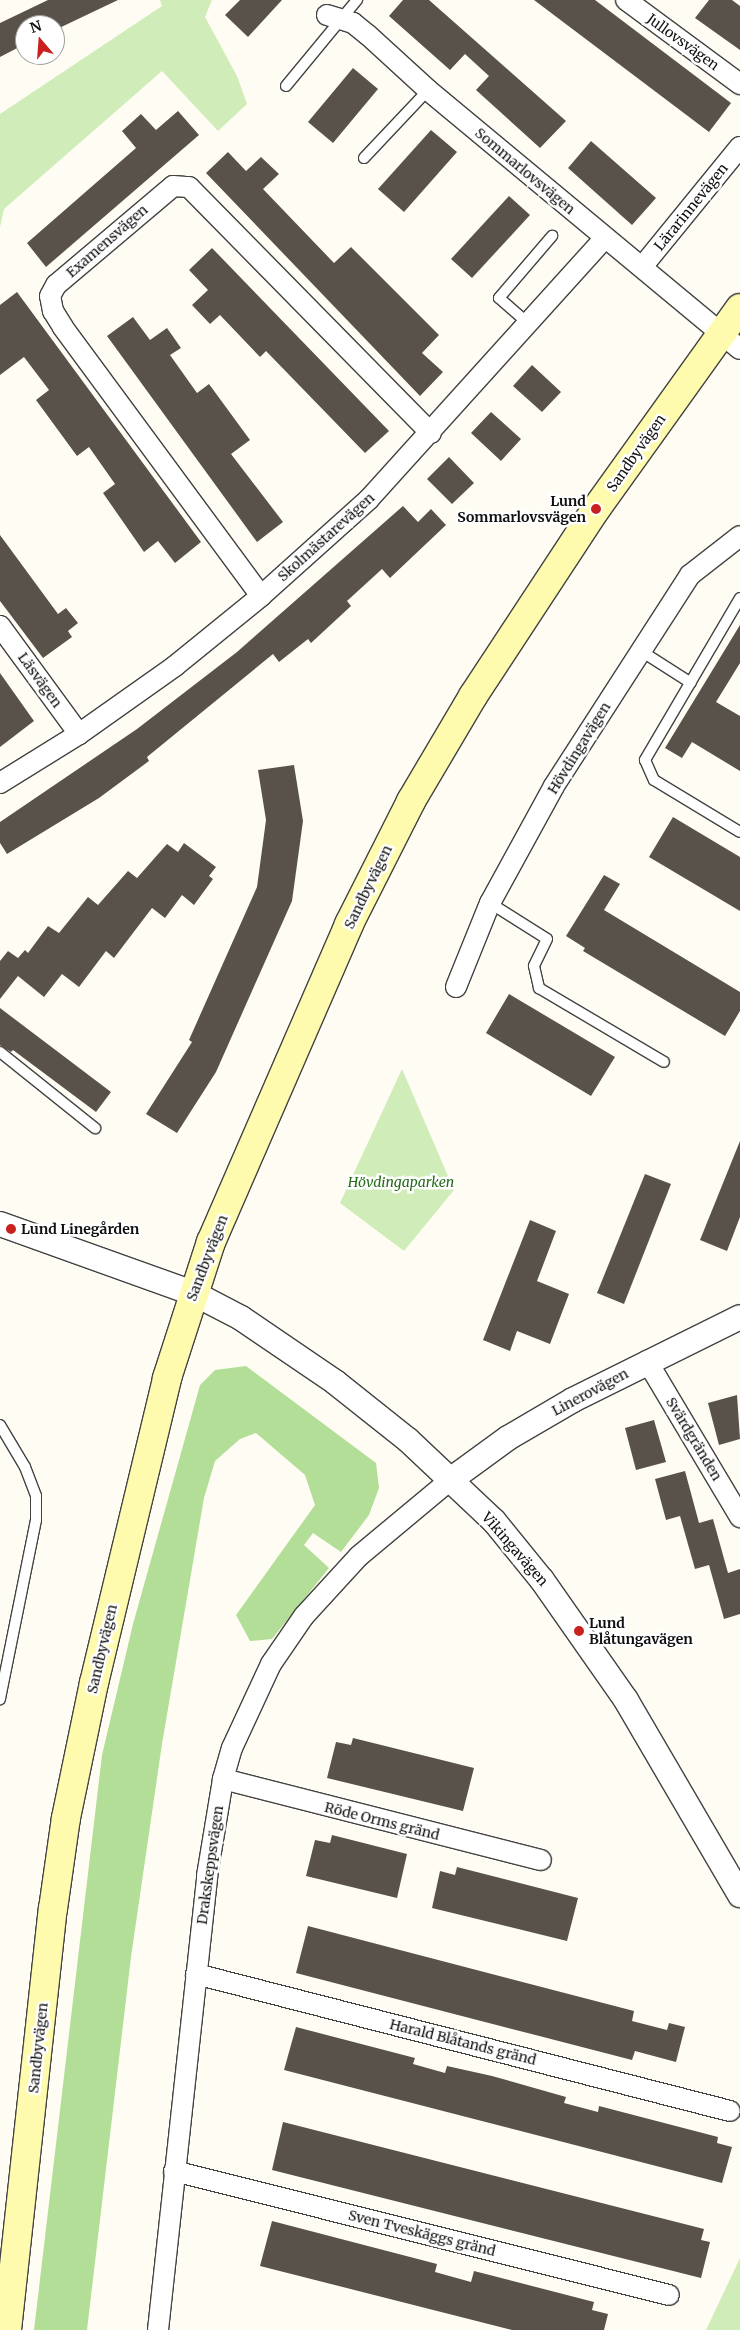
<!DOCTYPE html>
<meta charset="utf-8">
<style>
body{margin:0}
#map{position:relative;width:740px;height:2330px;overflow:hidden;background:#fffdf3;font-family:Merriweather,serif}
div>[style]{position:absolute}
[style*='--x']{left:calc(var(--x)*1px);top:calc(var(--y)*1px);width:calc(var(--w)*1px);rotate:calc(var(--a)*1deg)}
.green>*{inset:0;background:#d0ecb9}
.forest>*{inset:0;background:#b3de98}
.building>*{inset:0;background:#59524b}
.roads{filter:drop-shadow(1px 0 #434343) drop-shadow(-1px 0 #434343) drop-shadow(0 1px #434343) drop-shadow(0 -1px #434343)}
.service>*{height:10px;margin:-5px;padding:0 5px;transform-origin:5px;border-radius:5px;background:#fff}
.minor>*{height:20px;margin:-10px;padding:0 10px;transform-origin:10px;border-radius:10px;background:#fff}
.tertiary>*{height:24px;margin:-12px;padding:0 12px;transform-origin:12px;border-radius:12px;background:#fff}
.secondary>*{height:28px;margin:-14px;padding:0 14px;transform-origin:14px;border-radius:14px;background:#fffbae}
.dots>*{width:14px;height:14px;translate:-50% -50%;box-sizing:border-box;border:2px solid #fff;border-radius:50%}
span{translate:-50% -50%;white-space:nowrap;text-align:center;line-height:1.15;-webkit-text-stroke:5px #fff;paint-order:stroke}
.street-label{font-size:14px;color:#101010}
.poi-label{font-size:14px;color:#101010;font-weight:700}
.right{translate:-100% -50%;text-align:right}
.left{translate:0 -50%;text-align:left}
.park-label{font-size:14px;color:#276c1b;font-style:italic}
.north{position:absolute;left:15px;top:15px;width:50px;height:50px;box-sizing:border-box;background:#fff;border:1px solid #9f9f9f;border-radius:50%;rotate:342deg;font-size:14px;font-weight:700;line-height:20px;text-align:center;color:#101010}
.north::after{content:'';display:block;margin:auto;width:18px;height:22px;background:#c8221f;clip-path:polygon(50% 0,100% 100%,50% 72%,0 100%)}
</style>
<div id="map">
<div class="green">
<div style="clip-path:polygon(160px 0,212px 0,205px 17px,237px 76px,247px 104px,218px 131px,162px 71px,4px 209px,0 227px,0 114px,162px 6px)"></div>
<div style="clip-path:polygon(402px 1069px,454px 1190px,404px 1251px,340px 1203px)"></div>
<div style="clip-path:polygon(740px 2258px,740px 2330px,706px 2330px)"></div>
</div>
<div class="forest">
<div style="clip-path:polygon(246px 1366px,376px 1463px,379px 1488px,369px 1515px,341px 1552px,313px 1533px,304px 1545px,329px 1568px,272px 1639px,250px 1641px,236px 1615px,315px 1505px,305px 1475px,256px 1433px,240px 1439px,215px 1461px,204px 1498px,162px 1744px,131px 1957px,87px 2330px,34px 2330px,102px 1755px,133px 1624px,200px 1385px,215px 1370px)"></div>
</div>
<div class="building">
<div style="clip-path:polygon(48px 0,118px 0,55px 30px,55px 25px,25px 25px,25px 44px,0 57px,0 23px)"></div>
<div style="clip-path:polygon(240px 0,282px 0,248px 37px,225px 15px)"></div>
<div style="clip-path:polygon(403px 0,429px 0,566px 121px,540px 148px,476px 90px,489px 76px,465px 54px,450px 70px,389px 16px)"></div>
<div style="clip-path:polygon(534px 0,595px 0,731px 103px,709px 132px)"></div>
<div style="clip-path:polygon(709px 0,732px 0,740px 6px,740px 50px,695px 18px)"></div>
<div style="clip-path:polygon(353px 68px,378px 89px,333px 143px,308px 122px)"></div>
<div style="clip-path:polygon(178px 111px,199px 135px,46px 267px,27px 243px,136px 148px,122px 131px,141px 114px,156px 130px)"></div>
<div style="clip-path:polygon(431px 130px,457px 152px,404px 212px,378px 189px)"></div>
<div style="clip-path:polygon(591px 141px,656px 198px,632px 225px,568px 168px)"></div>
<div style="clip-path:polygon(228px 152px,246px 171px,261px 157px,279px 174px,263px 189px,334px 263px,351px 247px,439px 335px,422px 353px,443px 372px,420px 396px,206px 173px)"></div>
<div style="clip-path:polygon(509px 196px,530px 215px,472px 278px,451px 259px)"></div>
<div style="clip-path:polygon(212px 248px,389px 431px,365px 453px,266px 351px,260px 357px,220px 315px,210px 324px,192px 305px,208px 290px,189px 270px)"></div>
<div style="clip-path:polygon(17px 292px,201px 542px,175px 563px,158px 541px,144px 552px,103px 493px,115px 484px,89px 447px,77px 456px,36px 400px,49px 390px,24px 357px,0 375px,0 305px)"></div>
<div style="clip-path:polygon(133px 317px,150px 340px,167px 328px,181px 348px,170px 355px,197px 393px,209px 384px,250px 440px,231px 454px,283px 522px,257px 542px,107px 336px)"></div>
<div style="clip-path:polygon(532px 365px,561px 392px,542px 412px,513px 386px)"></div>
<div style="clip-path:polygon(491px 412px,521px 439px,501px 461px,471px 433px)"></div>
<div style="clip-path:polygon(449px 457px,474px 483px,452px 504px,427px 479px)"></div>
<div style="clip-path:polygon(403px 506px,418px 522px,431px 509px,446px 525px,390px 578px,382px 569px,347px 601px,351px 606px,311px 643px,308px 639px,279px 662px,273px 654px,147px 757px,149px 761px,99px 798px,7px 854px,0 843px,0 822px,137px 729px,237px 652px)"></div>
<div style="clip-path:polygon(0 535px,58px 614px,66px 608px,78px 623px,68px 631px,72px 637px,43px 658px,0 601px)"></div>
<div style="clip-path:polygon(740px 625px,740px 663px,716px 702px,740px 716px,740px 771px,692px 742px,682px 758px,665px 748px)"></div>
<div style="clip-path:polygon(0 673px,34px 721px,0 747px)"></div>
<div style="clip-path:polygon(294px 765px,303px 821px,292px 901px,216px 1072px,177px 1133px,146px 1114px,192px 1042px,189px 1040px,257px 887px,266px 820px,258px 770px)"></div>
<div style="clip-path:polygon(673px 817px,740px 857px,740px 911px,649px 857px)"></div>
<div style="clip-path:polygon(184px 843px,216px 867px,209px 876px,213px 879px,194px 905px,182px 895px,165px 918px,152px 908px,114px 958px,106px 951px,79px 987px,62px 974px,44px 997px,18px 976px,0 999px,0 961px,8px 951px,18px 958px,25px 950px,28px 953px,48px 926px,59px 933px,88px 897px,98px 905px,128px 871px,137px 878px,167px 844px,178px 852px)"></div>
<div style="clip-path:polygon(604px 875px,620px 884px,604px 910px,740px 992px,740px 1011px,725px 1036px,583px 951px,585px 948px,566px 936px)"></div>
<div style="clip-path:polygon(509px 994px,615px 1057px,591px 1096px,486px 1033px)"></div>
<div style="clip-path:polygon(0 1008px,111px 1092px,96px 1112px,13px 1050px,11px 1052px,0 1045px)"></div>
<div style="clip-path:polygon(740px 1141px,740px 1217px,727px 1251px,700px 1240px)"></div>
<div style="clip-path:polygon(645px 1174px,671px 1184px,624px 1304px,597px 1293px)"></div>
<div style="clip-path:polygon(530px 1220px,556px 1231px,537px 1281px,569px 1294px,550px 1344px,517px 1331px,510px 1351px,483px 1340px)"></div>
<div style="clip-path:polygon(737px 1395px,740px 1439px,719px 1445px,708px 1403px)"></div>
<div style="clip-path:polygon(654px 1420px,666px 1462px,636px 1470px,625px 1428px)"></div>
<div style="clip-path:polygon(685px 1471px,699px 1523px,713px 1519px,728px 1573px,740px 1569px,740px 1614px,724px 1619px,709px 1565px,695px 1569px,680px 1516px,666px 1520px,655px 1479px)"></div>
<div style="clip-path:polygon(353px 1738px,474px 1768px,463px 1811px,327px 1778px,336px 1742px,351px 1745px)"></div>
<div style="clip-path:polygon(332px 1835px,407px 1854px,397px 1898px,306px 1876px,315px 1840px,330px 1843px)"></div>
<div style="clip-path:polygon(457px 1867px,578px 1898px,567px 1941px,432px 1908px,440px 1871px,455px 1875px)"></div>
<div style="clip-path:polygon(308px 1926px,634px 2011px,632px 2021px,667px 2030px,669px 2023px,685px 2027px,676px 2062px,635px 2051px,632px 2060px,296px 1973px)"></div>
<div style="clip-path:polygon(296px 2027px,415px 2058px,413px 2064px,445px 2073px,447px 2066px,492px 2076px,566px 2097px,564px 2103px,598px 2112px,599px 2106px,718px 2137px,717px 2143px,732px 2147px,722px 2183px,284px 2070px)"></div>
<div style="clip-path:polygon(283px 2122px,704px 2229px,701px 2240px,710px 2242px,701px 2278px,272px 2170px)"></div>
<div style="clip-path:polygon(272px 2221px,437px 2264px,435px 2272px,471px 2282px,474px 2271px,594px 2302px,592px 2310px,608px 2314px,604px 2330px,512px 2330px,260px 2266px)"></div>
</div>
<div class="roads">
<div class="service">
<div style="--x:286;--y:86;--w:112;--a:-50.5"></div>
<div style="--x:364;--y:158;--w:93;--a:-46.7"></div>
<div style="--x:530;--y:325;--w:41;--a:-138.9"></div>
<div style="--x:499;--y:298;--w:82;--a:-49.5"></div>
<div style="--x:740;--y:598;--w:188;--a:120.4"></div>
<div style="--x:645;--y:760;--w:22;--a:66"></div>
<div style="--x:654;--y:780;--w:100;--a:31.2"></div>
<div style="--x:641;--y:651;--w:59;--a:32.6"></div>
<div style="--x:490;--y:903;--w:67;--a:32.3"></div>
<div style="--x:547;--y:939;--w:30;--a:116"></div>
<div style="--x:534;--y:966;--w:23;--a:77"></div>
<div style="--x:539;--y:988;--w:145;--a:30.6"></div>
<div style="--x:0;--y:1052;--w:122;--a:38.7"></div>
<div style="--x:0;--y:1425;--w:49;--a:59.2"></div>
<div style="--x:25;--y:1467;--w:31;--a:69"></div>
<div style="--x:36;--y:1496;--w:24;--a:90"></div>
<div style="--x:36;--y:1520;--w:183;--a:101.4"></div>
</div>
<div class="minor">
<div style="--x:626;--y:0;--w:142;--a:36.4"></div>
<div style="--x:327;--y:15;--w:27;--a:17"></div>
<div style="--x:353;--y:23;--w:19;--a:39"></div>
<div style="--x:368;--y:35;--w:81;--a:42.5"></div>
<div style="--x:428;--y:90;--w:405;--a:39.7"></div>
<div style="--x:642;--y:267;--w:155;--a:-50.8"></div>
<div style="--x:261;--y:596;--w:334;--a:-126.4"></div>
<div style="--x:63;--y:327;--w:19;--a:-122"></div>
<div style="--x:53;--y:311;--w:15;--a:-101"></div>
<div style="--x:50;--y:296;--w:13;--a:-61"></div>
<div style="--x:56;--y:285;--w:153;--a:-40.2"></div>
<div style="--x:173;--y:186;--w:16;--a:4"></div>
<div style="--x:189;--y:187;--w:345;--a:45.5"></div>
<div style="--x:0;--y:626;--w:134;--a:53.8"></div>
<div style="--x:0;--y:783;--w:93;--a:-31.8"></div>
<div style="--x:79;--y:734;--w:118;--a:-35.3"></div>
<div style="--x:175;--y:666;--w:111;--a:-39.1"></div>
<div style="--x:261;--y:596;--w:145;--a:-41.9"></div>
<div style="--x:369;--y:499;--w:350;--a:-47.9"></div>
<div style="--x:456;--y:987;--w:91;--a:-68"></div>
<div style="--x:490;--y:903;--w:133;--a:-61.3"></div>
<div style="--x:554;--y:786;--w:251;--a:-57.2"></div>
<div style="--x:690;--y:575;--w:63;--a:-38"></div>
<div style="--x:647;--y:1361;--w:182;--a:59.2"></div>
<div style="--x:223;--y:1779;--w:328;--a:14.3"></div>
<div style="--x:196;--y:1974;--w:551;--a:14.39"></div>
<div style="--x:174;--y:2171;--w:510;--a:14.06"></div>
<div style="--x:158;--y:2330;--w:457;--a:-83.8"></div>
<div style="--x:207;--y:1876;--w:98;--a:-80.6"></div>
<div style="--x:223;--y:1779;--w:32;--a:-74"></div>
<div style="--x:232;--y:1748;--w:93;--a:-65.1"></div>
<div style="--x:271;--y:1664;--w:58;--a:-55.5"></div>
<div style="--x:304;--y:1616;--w:81;--a:-47.5"></div>
<div style="--x:359;--y:1556;--w:117;--a:-39.8"></div>
</div>
<div class="tertiary">
<div style="--x:0;--y:1224;--w:205;--a:19.7"></div>
<div style="--x:193;--y:1293;--w:54;--a:27.5"></div>
<div style="--x:241;--y:1318;--w:114;--a:34.2"></div>
<div style="--x:335;--y:1382;--w:93;--a:38.5"></div>
<div style="--x:408;--y:1440;--w:118;--a:43.3"></div>
<div style="--x:494;--y:1521;--w:76;--a:50.9"></div>
<div style="--x:542;--y:1580;--w:146;--a:55"></div>
<div style="--x:626;--y:1700;--w:226;--a:59.7"></div>
<div style="--x:449;--y:1481;--w:73;--a:-36.1"></div>
<div style="--x:508;--y:1438;--w:75;--a:-30.3"></div>
<div style="--x:573;--y:1400;--w:186;--a:-26.4"></div>
</div>
<div class="secondary">
<div style="--x:7;--y:2330;--w:424;--a:-83.8"></div>
<div style="--x:53;--y:1909;--w:92;--a:-81.9"></div>
<div style="--x:66;--y:1818;--w:138;--a:-78.3"></div>
<div style="--x:94;--y:1683;--w:314;--a:-76.5"></div>
<div style="--x:167;--y:1378;--w:143;--a:-72.1"></div>
<div style="--x:211;--y:1242;--w:347;--a:-66.5"></div>
<div style="--x:349;--y:924;--w:138;--a:-63.2"></div>
<div style="--x:411;--y:801;--w:122;--a:-59.4"></div>
<div style="--x:473;--y:696;--w:224;--a:-56.7"></div>
<div style="--x:596;--y:509;--w:247;--a:-54.4"></div>
</div>
</div>
<div class="dots">
<div style="left:596px;top:509px;background:#c8221f"></div>
<div style="left:11px;top:1229px;background:#c8221f"></div>
<div style="left:579px;top:1631px;background:#c8221f"></div>
</div>
<div class="street-label">
<span style="left:683px;top:42px;rotate:36deg">Jullovsvägen</span>
<span style="left:525px;top:171px;rotate:40deg">Sommarlovsvägen</span>
<span style="left:691px;top:207px;rotate:-51deg">Lärarinnevägen</span>
<span style="left:107px;top:241px;rotate:-41deg">Examensvägen</span>
<span style="left:636px;top:453px;rotate:-55deg">Sandbyvägen</span>
<span style="left:326px;top:537px;rotate:-42deg">Skolmästarevägen</span>
<span style="left:40px;top:680px;rotate:54deg">Läsvägen</span>
<span style="left:579px;top:748px;rotate:-58deg">Hövdingavägen</span>
<span style="left:368px;top:887px;rotate:-64deg">Sandbyvägen</span>
<span style="left:207px;top:1258px;rotate:-69deg">Sandbyvägen</span>
<span style="left:590px;top:1392px;rotate:-28deg">Linerovägen</span>
<span style="left:694px;top:1439px;rotate:59deg">Svärdgränden</span>
<span style="left:515px;top:1549px;rotate:49deg">Vikingavägen</span>
<span style="left:102px;top:1649px;rotate:-77deg">Sandbyvägen</span>
<span style="left:382px;top:1821px;rotate:14deg">Röde Orms gränd</span>
<span style="left:210px;top:1865px;rotate:-82deg">Drakskeppsvägen</span>
<span style="left:463px;top:2042px;rotate:14deg">Harald Blåtands gränd</span>
<span style="left:38px;top:2048px;rotate:-84deg">Sandbyvägen</span>
<span style="left:422px;top:2233px;rotate:14deg">Sven Tveskäggs gränd</span>
</div>
<div class="poi-label">
<span class="right" style="left:586px;top:509px">Lund<br>Sommarlovsvägen</span>
<span class="left" style="left:21px;top:1229px">Lund Linegården</span>
<span class="left" style="left:589px;top:1631px">Lund<br>Blåtungavägen</span>
</div>
<div class="park-label">
<span style="left:401px;top:1182px">Hövdingaparken</span>
</div>
<div class="north">N</div>
</div>
